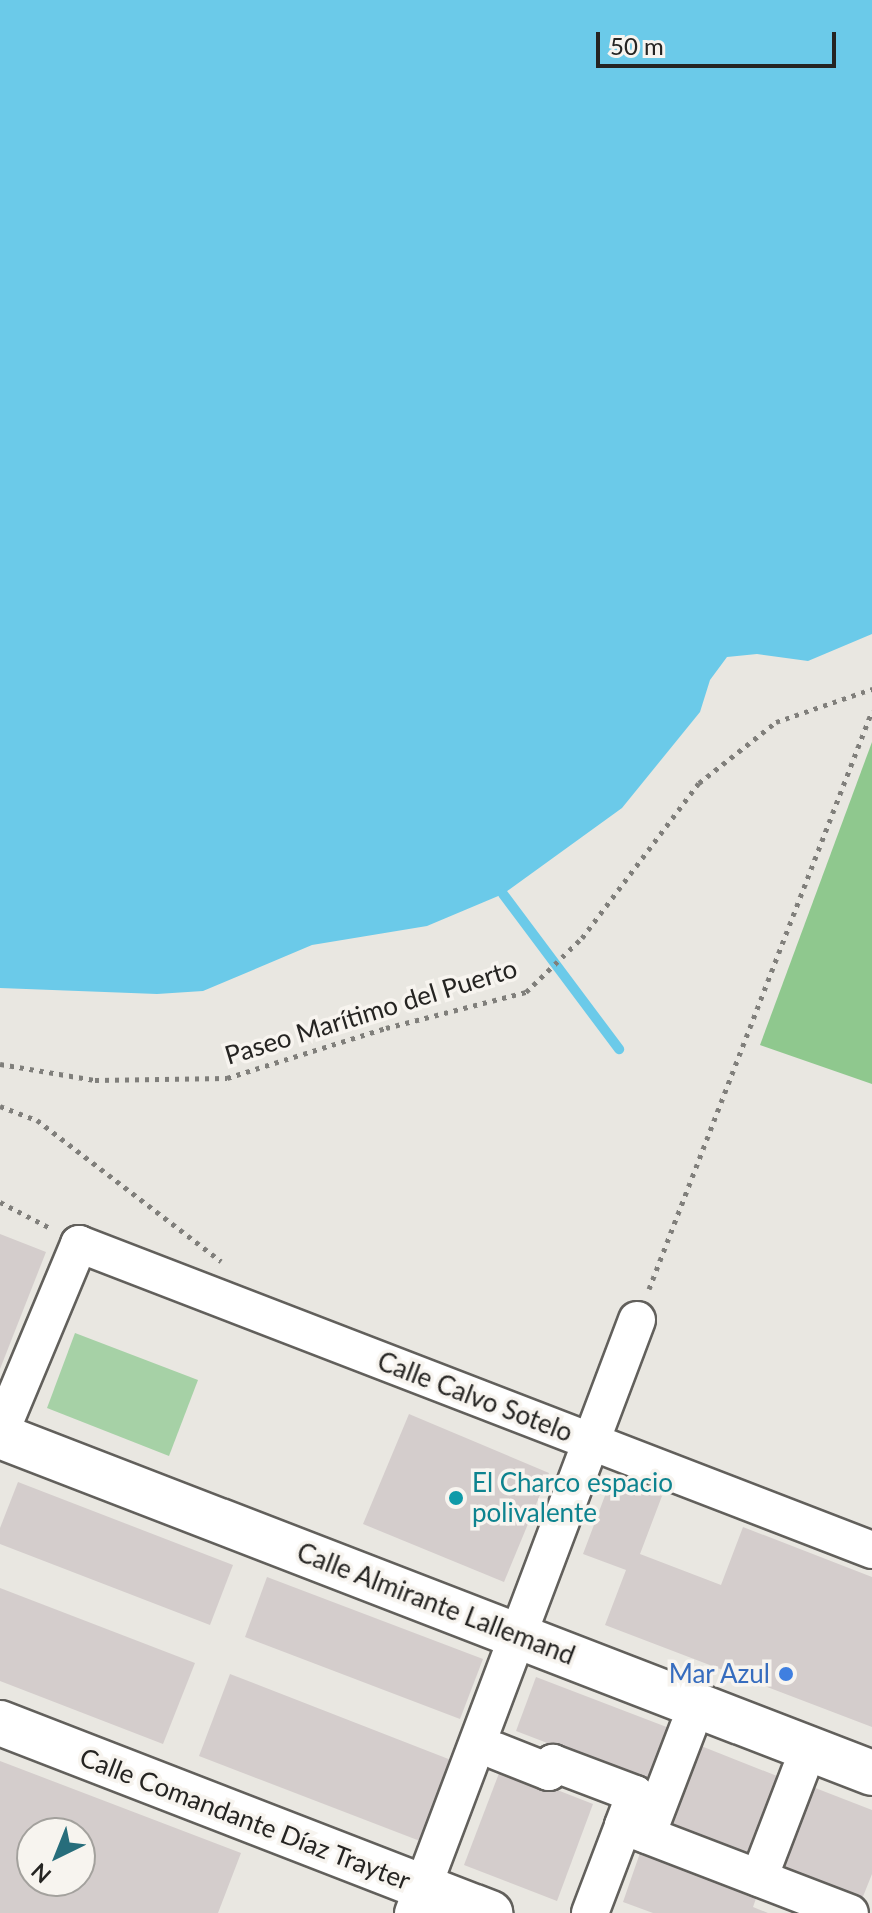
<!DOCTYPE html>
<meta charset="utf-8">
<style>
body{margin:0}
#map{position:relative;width:872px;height:1913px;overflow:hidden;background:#e9e7e1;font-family:Lato,sans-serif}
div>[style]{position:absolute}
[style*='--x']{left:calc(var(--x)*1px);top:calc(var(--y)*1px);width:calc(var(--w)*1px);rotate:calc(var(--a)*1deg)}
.green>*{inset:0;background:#a6d1a6}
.forest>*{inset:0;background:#8fc88e}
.water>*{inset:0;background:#6bcae9}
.stream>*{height:10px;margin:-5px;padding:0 5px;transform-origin:5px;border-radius:5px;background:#6bcae9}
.building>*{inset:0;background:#d4cdcc}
.path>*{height:5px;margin-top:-2.5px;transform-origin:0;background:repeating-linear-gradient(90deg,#807f7b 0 4px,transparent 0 10px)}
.roads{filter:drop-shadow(2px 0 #62605c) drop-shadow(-2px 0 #62605c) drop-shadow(0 2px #62605c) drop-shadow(0 -2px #62605c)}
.minor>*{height:36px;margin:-18px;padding:0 18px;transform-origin:18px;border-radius:18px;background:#fff}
.secondary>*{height:44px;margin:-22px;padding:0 22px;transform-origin:22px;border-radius:22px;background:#fff}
.dots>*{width:22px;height:22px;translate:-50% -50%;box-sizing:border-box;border:4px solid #f7f4ef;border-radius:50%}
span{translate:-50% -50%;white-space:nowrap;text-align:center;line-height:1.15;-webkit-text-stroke:7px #f7f4ef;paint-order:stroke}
.street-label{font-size:26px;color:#252422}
.culture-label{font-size:26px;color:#0d838f}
.left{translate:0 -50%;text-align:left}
.shop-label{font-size:26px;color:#366cbe}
.right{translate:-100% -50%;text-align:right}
.north{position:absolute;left:16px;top:1817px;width:80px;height:80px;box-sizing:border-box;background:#f7f4ef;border:2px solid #a3a19d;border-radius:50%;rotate:223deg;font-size:22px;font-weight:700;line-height:32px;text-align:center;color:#252422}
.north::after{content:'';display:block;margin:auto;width:28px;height:36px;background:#276d7b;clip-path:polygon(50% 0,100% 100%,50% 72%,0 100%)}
.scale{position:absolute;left:596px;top:32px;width:240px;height:36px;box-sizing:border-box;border:4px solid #252422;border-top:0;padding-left:10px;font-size:24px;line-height:28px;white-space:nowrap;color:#252422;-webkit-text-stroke:6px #f7f4ef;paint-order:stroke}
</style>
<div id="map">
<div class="green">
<div style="clip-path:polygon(75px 1333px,198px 1380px,169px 1456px,47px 1408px)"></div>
</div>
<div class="forest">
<div style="clip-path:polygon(872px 742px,872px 1084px,760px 1045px)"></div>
</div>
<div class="water">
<div style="clip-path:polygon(0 0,872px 0,872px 634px,808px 661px,757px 654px,727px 657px,710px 680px,700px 712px,622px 808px,503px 894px,427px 926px,312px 945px,203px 991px,157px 994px,0 988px)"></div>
</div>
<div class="stream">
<div style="--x:503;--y:894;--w:194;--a:53.2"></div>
</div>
<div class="building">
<div style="clip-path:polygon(0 1234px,46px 1252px,0 1369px)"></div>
<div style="clip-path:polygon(409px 1414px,549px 1473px,504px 1582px,363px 1524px)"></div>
<div style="clip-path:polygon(612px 1477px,662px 1496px,640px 1554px,721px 1585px,743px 1527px,872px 1577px,872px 1727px,605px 1625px,626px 1570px,583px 1554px)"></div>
<div style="clip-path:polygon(18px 1482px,233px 1565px,210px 1625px,0 1544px,0 1528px)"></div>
<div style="clip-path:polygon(267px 1577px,483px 1659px,460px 1719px,245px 1637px)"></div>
<div style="clip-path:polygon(0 1588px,195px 1663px,163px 1744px,0 1681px)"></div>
<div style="clip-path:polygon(230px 1674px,451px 1760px,420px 1841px,199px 1756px)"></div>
<div style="clip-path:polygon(536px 1677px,677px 1731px,657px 1785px,516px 1731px)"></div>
<div style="clip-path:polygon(696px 1744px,782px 1778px,751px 1859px,665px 1826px)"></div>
<div style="clip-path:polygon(evenodd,0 1761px,241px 1853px,218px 1913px,0 1913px,0 1761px,32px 1833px,80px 1833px,80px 1881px,32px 1881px,32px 1833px)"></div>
<div style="clip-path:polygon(501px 1768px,593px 1804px,557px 1901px,464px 1865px)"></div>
<div style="clip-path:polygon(805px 1784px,872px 1810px,872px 1874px,862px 1899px,774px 1866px)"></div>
<div style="clip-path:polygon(641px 1850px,758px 1893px,753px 1907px,768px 1913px,653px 1913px,623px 1902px)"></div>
</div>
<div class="path">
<div style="--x:0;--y:1064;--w:96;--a:9.6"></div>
<div style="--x:95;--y:1080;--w:132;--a:-0.9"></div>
<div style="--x:227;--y:1078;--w:167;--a:-17.5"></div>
<div style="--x:386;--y:1028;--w:145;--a:-14.4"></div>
<div style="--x:526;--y:992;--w:78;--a:-44"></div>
<div style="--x:582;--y:938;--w:194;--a:-53"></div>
<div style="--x:699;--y:783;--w:98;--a:-38.4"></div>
<div style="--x:776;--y:722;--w:102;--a:-19"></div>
<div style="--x:0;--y:1106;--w:40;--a:21"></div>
<div style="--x:37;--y:1120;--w:232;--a:37.5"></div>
<div style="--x:0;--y:1202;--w:59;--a:27.4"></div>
<div style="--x:649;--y:1289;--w:620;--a:-68.9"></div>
</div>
<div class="roads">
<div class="minor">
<div style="--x:0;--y:1433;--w:205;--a:-67.3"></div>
<div style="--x:79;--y:1244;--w:850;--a:21.1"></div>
<div style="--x:496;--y:1751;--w:57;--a:21.6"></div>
<div style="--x:549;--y:1772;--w:10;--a:-66"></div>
<div style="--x:553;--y:1763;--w:88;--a:20.7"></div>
<div style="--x:635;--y:1794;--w:34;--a:111"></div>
<div style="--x:647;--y:1835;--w:115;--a:-69"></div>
<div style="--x:759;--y:1878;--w:115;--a:-69"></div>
<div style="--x:413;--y:1913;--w:634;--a:-69.31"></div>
<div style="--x:590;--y:1913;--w:93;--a:-69.2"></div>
<div style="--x:623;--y:1826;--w:243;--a:21"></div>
</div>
<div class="secondary">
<div style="--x:0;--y:1436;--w:935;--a:21.13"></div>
<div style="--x:0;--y:1723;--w:526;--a:21.19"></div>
</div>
</div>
<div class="dots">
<div style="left:456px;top:1498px;background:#0f9aa8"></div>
<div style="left:786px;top:1674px;background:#3f7fe0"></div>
</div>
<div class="street-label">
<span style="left:371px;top:1012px;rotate:-17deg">Paseo Marítimo del Puerto</span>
<span style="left:475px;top:1397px;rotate:21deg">Calle Calvo Sotelo</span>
<span style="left:436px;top:1604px;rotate:21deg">Calle Almirante Lallemand</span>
<span style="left:245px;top:1819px;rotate:21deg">Calle Comandante Díaz Trayter</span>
</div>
<div class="culture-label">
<span class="left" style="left:472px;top:1498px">El Charco espacio<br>polivalente</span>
</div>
<div class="shop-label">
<span class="right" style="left:770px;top:1674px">Mar Azul</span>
</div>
<div class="north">N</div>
<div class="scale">50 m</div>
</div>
